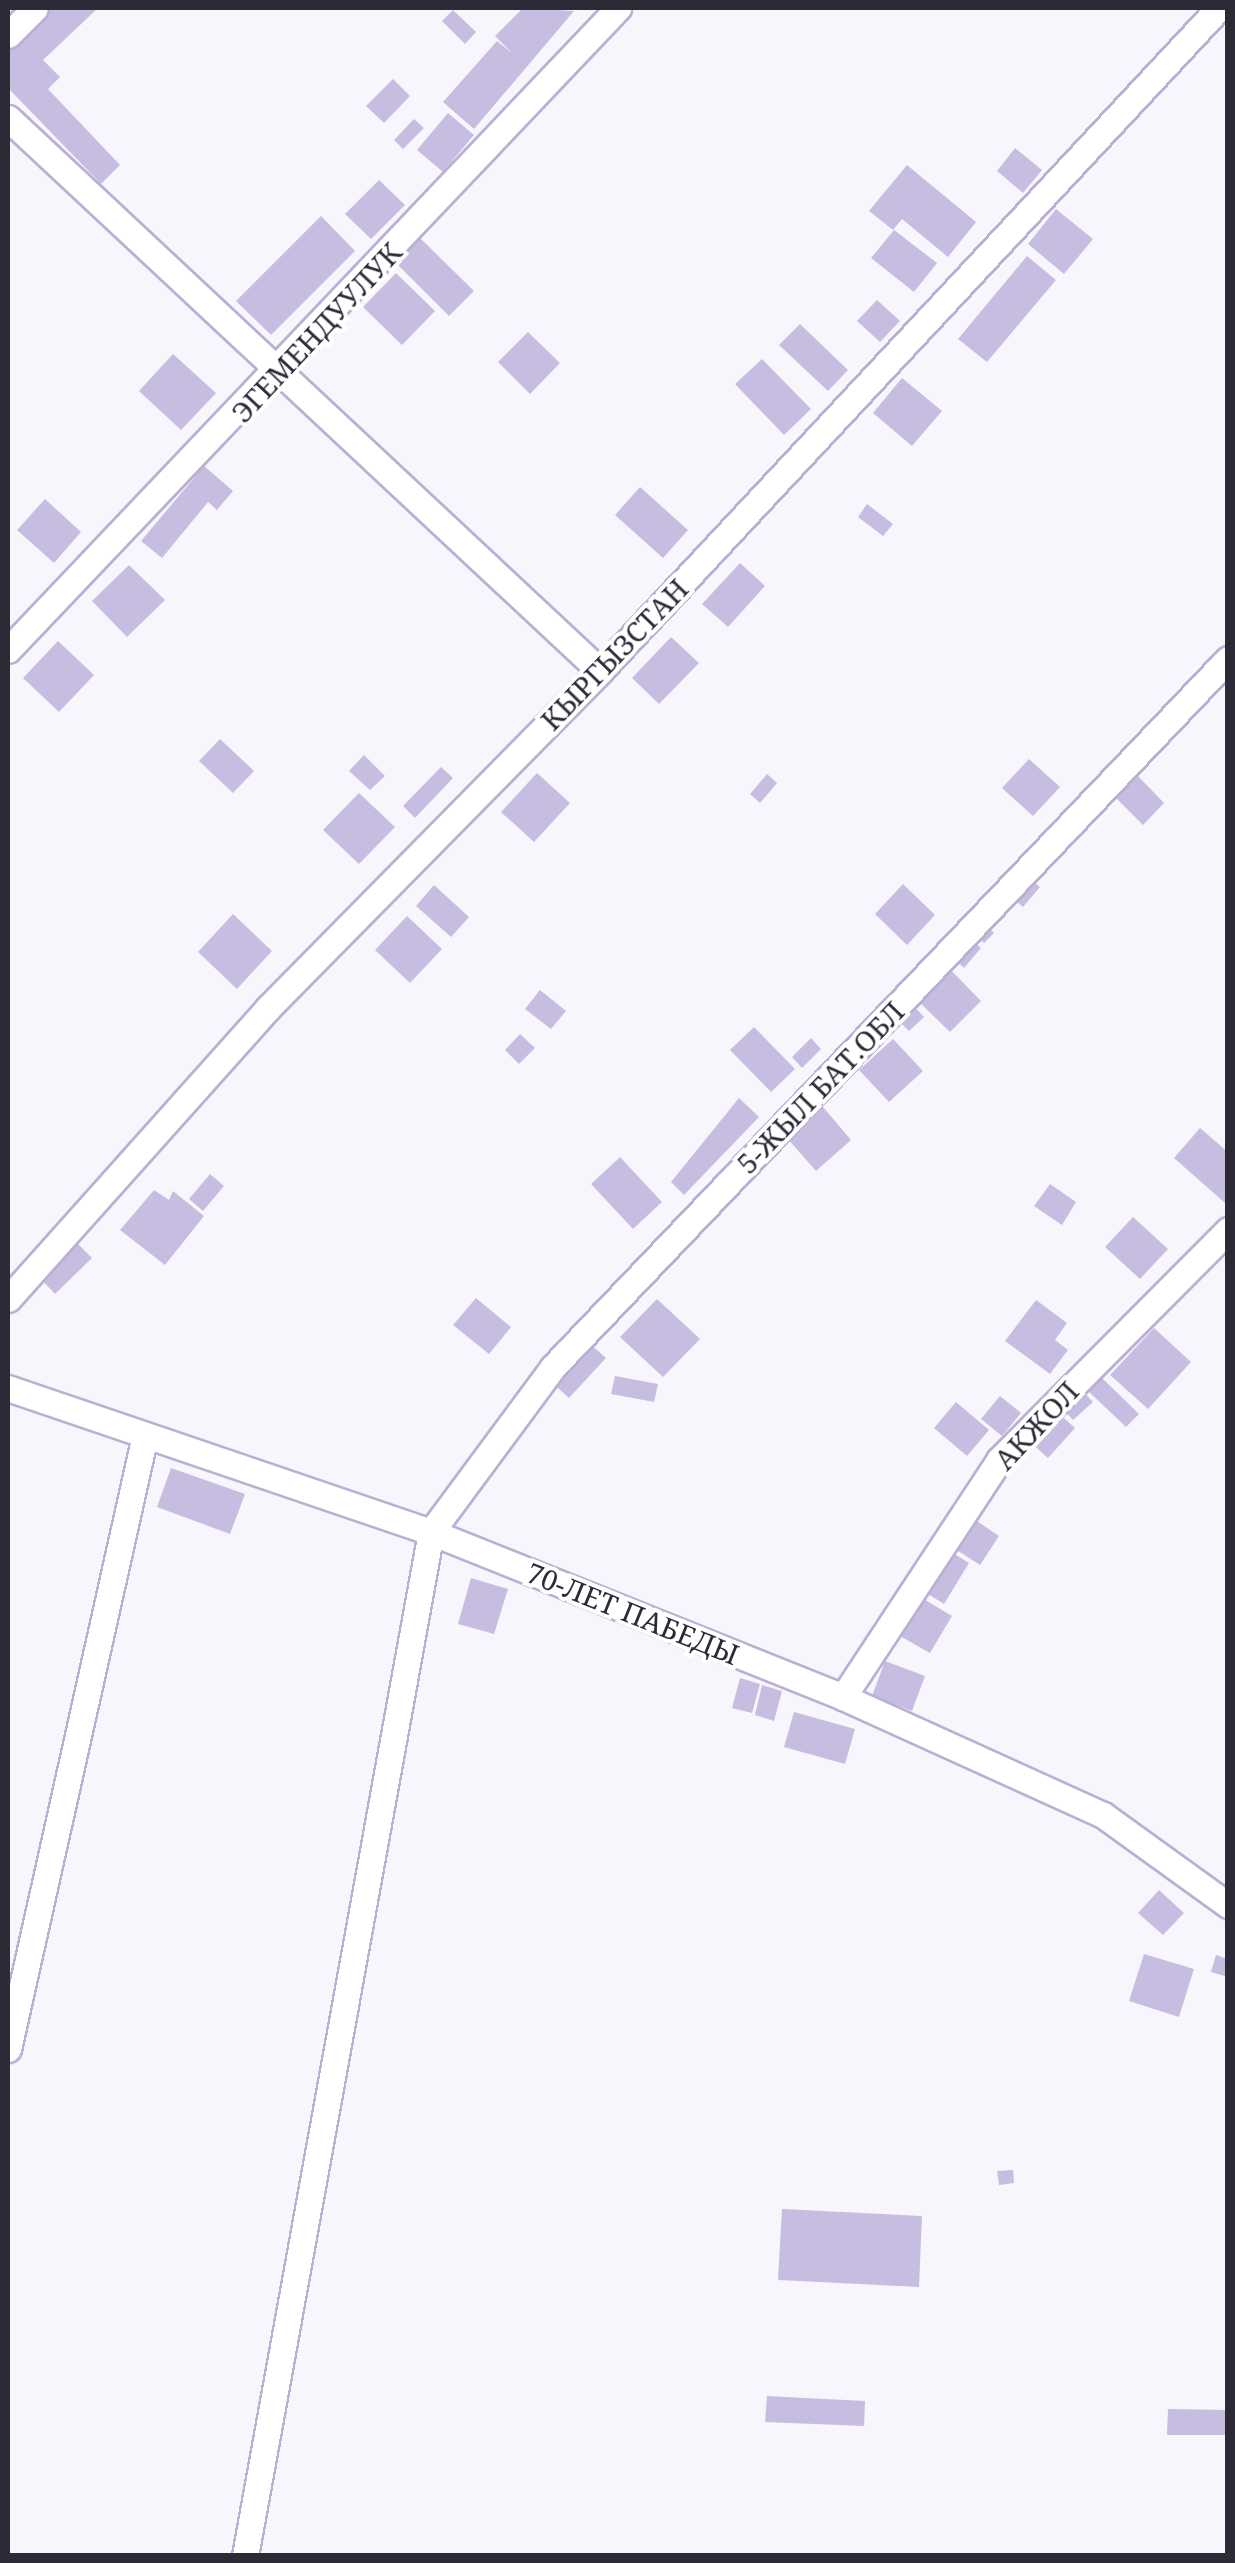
<!DOCTYPE html>
<meta charset="utf-8">
<style>
body{margin:0}
#map{position:relative;width:1235px;height:2563px;overflow:hidden;background:#f8f6fd;font-family:"Noto Serif",serif}
div>[style]{position:absolute}
[style*='--x']{left:calc(var(--x)*1px);top:calc(var(--y)*1px);width:calc(var(--w)*1px);rotate:calc(var(--a)*1deg)}
.building>*{inset:0;background:#c6bde1}
.roads{filter:drop-shadow(2px 0 #b9b0d3) drop-shadow(-2px 0 #b9b0d3) drop-shadow(0 2px #b9b0d3) drop-shadow(0 -2px #b9b0d3)}
.street>*{height:25px;margin:-12.5px;padding:0 12.5px;transform-origin:12.5px;border-radius:12.5px;background:#fff}
span{translate:-50% -50%;white-space:nowrap;text-align:center;line-height:1.15;-webkit-text-stroke:8px #fff;paint-order:stroke}
.street-label{font-size:28px;color:#2d2a37}
.frame{position:absolute;inset:0;border:10px solid #2d2a37;pointer-events:none}
</style>
<div id="map">
<div class="building">
<div style="clip-path:polygon(47px 8px,98px 8px,43px 60px,60px 77px,48px 89px,120px 165px,101px 184px,8px 88px,8px 46px)"></div>
<div style="clip-path:polygon(523px 8px,574px 11px,474px 129px,443px 102px,497px 41px,512px 53px,495px 36px)"></div>
<div style="clip-path:polygon(453px 10px,476px 32px,465px 44px,442px 21px)"></div>
<div style="clip-path:polygon(393px 79px,410px 96px,384px 123px,366px 106px)"></div>
<div style="clip-path:polygon(448px 113px,474px 135px,443px 172px,417px 150px)"></div>
<div style="clip-path:polygon(414px 119px,424px 128px,403px 149px,394px 140px)"></div>
<div style="clip-path:polygon(1015px 148px,1042px 170px,1023px 193px,997px 171px)"></div>
<div style="clip-path:polygon(907px 165px,976px 222px,948px 257px,902px 219px,893px 230px,869px 211px)"></div>
<div style="clip-path:polygon(379px 180px,405px 205px,371px 239px,345px 214px)"></div>
<div style="clip-path:polygon(1056px 209px,1093px 239px,1064px 274px,1028px 244px)"></div>
<div style="clip-path:polygon(321px 216px,355px 251px,271px 335px,236px 301px)"></div>
<div style="clip-path:polygon(894px 230px,937px 263px,914px 292px,871px 258px)"></div>
<div style="clip-path:polygon(419px 237px,474px 291px,449px 316px,395px 262px)"></div>
<div style="clip-path:polygon(1027px 256px,1056px 280px,987px 362px,958px 339px)"></div>
<div style="clip-path:polygon(396px 273px,435px 311px,402px 345px,363px 307px)"></div>
<div style="clip-path:polygon(877px 300px,900px 321px,880px 342px,857px 321px)"></div>
<div style="clip-path:polygon(800px 324px,848px 370px,828px 391px,779px 345px)"></div>
<div style="clip-path:polygon(528px 332px,560px 363px,530px 394px,498px 362px)"></div>
<div style="clip-path:polygon(173px 354px,216px 393px,181px 430px,139px 391px)"></div>
<div style="clip-path:polygon(762px 359px,811px 409px,784px 435px,735px 384px)"></div>
<div style="clip-path:polygon(902px 378px,942px 411px,912px 446px,873px 413px)"></div>
<div style="clip-path:polygon(204px 466px,233px 491px,217px 510px,208px 502px,162px 558px,141px 541px)"></div>
<div style="clip-path:polygon(640px 487px,688px 530px,663px 558px,615px 515px)"></div>
<div style="clip-path:polygon(45px 499px,81px 532px,54px 563px,17px 530px)"></div>
<div style="clip-path:polygon(867px 504px,893px 524px,883px 536px,858px 517px)"></div>
<div style="clip-path:polygon(740px 563px,765px 586px,728px 627px,702px 604px)"></div>
<div style="clip-path:polygon(129px 565px,165px 600px,127px 637px,92px 601px)"></div>
<div style="clip-path:polygon(671px 637px,699px 663px,659px 704px,632px 678px)"></div>
<div style="clip-path:polygon(58px 641px,94px 675px,59px 712px,23px 678px)"></div>
<div style="clip-path:polygon(220px 739px,254px 771px,233px 793px,199px 761px)"></div>
<div style="clip-path:polygon(364px 755px,385px 776px,370px 790px,349px 771px)"></div>
<div style="clip-path:polygon(1029px 759px,1060px 787px,1033px 816px,1002px 788px)"></div>
<div style="clip-path:polygon(441px 767px,453px 778px,415px 818px,403px 806px)"></div>
<div style="clip-path:polygon(537px 773px,570px 803px,534px 842px,501px 812px)"></div>
<div style="clip-path:polygon(767px 774px,777px 783px,760px 803px,750px 794px)"></div>
<div style="clip-path:polygon(1138px 776px,1164px 803px,1143px 825px,1116px 798px)"></div>
<div style="clip-path:polygon(359px 793px,395px 827px,359px 864px,323px 830px)"></div>
<div style="clip-path:polygon(1027px 876px,1040px 887px,1023px 907px,1010px 896px)"></div>
<div style="clip-path:polygon(903px 884px,935px 915px,907px 945px,875px 914px)"></div>
<div style="clip-path:polygon(434px 885px,469px 917px,451px 937px,416px 906px)"></div>
<div style="clip-path:polygon(233px 914px,272px 951px,237px 989px,198px 952px)"></div>
<div style="clip-path:polygon(407px 916px,442px 949px,410px 983px,375px 950px)"></div>
<div style="clip-path:polygon(984px 923px,994px 933px,984px 943px,974px 934px)"></div>
<div style="clip-path:polygon(968px 936px,981px 948px,964px 968px,951px 956px)"></div>
<div style="clip-path:polygon(944px 963px,981px 1001px,950px 1032px,912px 995px)"></div>
<div style="clip-path:polygon(540px 990px,566px 1011px,551px 1029px,525px 1009px)"></div>
<div style="clip-path:polygon(908px 1000px,924px 1017px,909px 1031px,893px 1015px)"></div>
<div style="clip-path:polygon(754px 1027px,795px 1069px,771px 1092px,730px 1050px)"></div>
<div style="clip-path:polygon(520px 1034px,535px 1048px,519px 1064px,505px 1050px)"></div>
<div style="clip-path:polygon(811px 1038px,821px 1049px,802px 1068px,792px 1057px)"></div>
<div style="clip-path:polygon(893px 1039px,923px 1071px,889px 1102px,859px 1070px)"></div>
<div style="clip-path:polygon(739px 1098px,759px 1117px,684px 1195px,671px 1182px)"></div>
<div style="clip-path:polygon(823px 1107px,851px 1140px,816px 1171px,787px 1138px)"></div>
<div style="clip-path:polygon(1200px 1128px,1228px 1152px,1225px 1203px,1174px 1158px)"></div>
<div style="clip-path:polygon(620px 1157px,662px 1202px,633px 1229px,591px 1184px)"></div>
<div style="clip-path:polygon(210px 1174px,224px 1186px,203px 1211px,189px 1199px)"></div>
<div style="clip-path:polygon(1050px 1184px,1076px 1202px,1062px 1225px,1034px 1206px)"></div>
<div style="clip-path:polygon(154px 1190px,169px 1200px,173px 1191px,204px 1216px,165px 1265px,120px 1230px)"></div>
<div style="clip-path:polygon(1133px 1217px,1168px 1249px,1140px 1279px,1105px 1247px)"></div>
<div style="clip-path:polygon(74px 1240px,92px 1258px,55px 1294px,38px 1276px)"></div>
<div style="clip-path:polygon(476px 1298px,511px 1327px,489px 1354px,453px 1325px)"></div>
<div style="clip-path:polygon(657px 1299px,700px 1339px,663px 1377px,620px 1337px)"></div>
<div style="clip-path:polygon(1036px 1300px,1067px 1323px,1055px 1340px,1068px 1350px,1050px 1374px,1005px 1341px)"></div>
<div style="clip-path:polygon(1154px 1328px,1191px 1362px,1148px 1409px,1110px 1375px)"></div>
<div style="clip-path:polygon(588px 1342px,606px 1358px,569px 1398px,551px 1382px)"></div>
<div style="clip-path:polygon(615px 1376px,658px 1384px,654px 1402px,611px 1394px)"></div>
<div style="clip-path:polygon(1100px 1376px,1139px 1414px,1126px 1427px,1087px 1390px)"></div>
<div style="clip-path:polygon(1080px 1388px,1093px 1402px,1073px 1420px,1060px 1406px)"></div>
<div style="clip-path:polygon(1000px 1396px,1021px 1413px,1002px 1436px,981px 1419px)"></div>
<div style="clip-path:polygon(956px 1402px,989px 1430px,967px 1456px,934px 1428px)"></div>
<div style="clip-path:polygon(1056px 1411px,1075px 1428px,1048px 1458px,1029px 1441px)"></div>
<div style="clip-path:polygon(171px 1468px,245px 1494px,230px 1534px,157px 1507px)"></div>
<div style="clip-path:polygon(971px 1517px,999px 1536px,980px 1565px,952px 1547px)"></div>
<div style="clip-path:polygon(953px 1553px,969px 1563px,944px 1604px,928px 1594px)"></div>
<div style="clip-path:polygon(471px 1578px,508px 1589px,494px 1634px,458px 1624px)"></div>
<div style="clip-path:polygon(922px 1598px,952px 1616px,930px 1653px,900px 1636px)"></div>
<div style="clip-path:polygon(885px 1661px,925px 1676px,912px 1711px,872px 1696px)"></div>
<div style="clip-path:polygon(740px 1678px,760px 1684px,752px 1713px,732px 1708px)"></div>
<div style="clip-path:polygon(762px 1685px,782px 1691px,774px 1721px,755px 1715px)"></div>
<div style="clip-path:polygon(794px 1712px,855px 1729px,845px 1764px,784px 1747px)"></div>
<div style="clip-path:polygon(1159px 1890px,1184px 1913px,1163px 1935px,1138px 1913px)"></div>
<div style="clip-path:polygon(1144px 1954px,1194px 1969px,1179px 2017px,1129px 2001px)"></div>
<div style="clip-path:polygon(1216px 1955px,1228px 1959px,1228px 1977px,1211px 1972px)"></div>
<div style="clip-path:polygon(1013px 2170px,1014px 2183px,999px 2185px,997px 2171px)"></div>
<div style="clip-path:polygon(782px 2209px,922px 2216px,919px 2287px,778px 2280px)"></div>
<div style="clip-path:polygon(767px 2396px,865px 2401px,864px 2426px,765px 2422px)"></div>
<div style="clip-path:polygon(1168px 2409px,1228px 2410px,1228px 2435px,1167px 2435px)"></div>
</div>
<div class="roads">
<div class="street">
<div style="--x:8;--y:35;--w:38;--a:-45"></div>
<div style="--x:8;--y:118;--w:810;--a:43.05"></div>
<div style="--x:8;--y:650;--w:886;--a:-46.46"></div>
<div style="--x:8;--y:1299;--w:390;--a:-48.2"></div>
<div style="--x:268;--y:1008;--w:473;--a:-45.4"></div>
<div style="--x:600;--y:671;--w:907;--a:-46.97"></div>
<div style="--x:8;--y:1388;--w:447;--a:18.8"></div>
<div style="--x:431;--y:1532;--w:444;--a:21.8"></div>
<div style="--x:843;--y:1697;--w:286;--a:24.4"></div>
<div style="--x:1103;--y:1815;--w:154;--a:35.8"></div>
<div style="--x:843;--y:1697;--w:284;--a:-56.6"></div>
<div style="--x:999;--y:1460;--w:325;--a:-45.1"></div>
<div style="--x:8;--y:2049;--w:629;--a:-77.42"></div>
<div style="--x:245;--y:2556;--w:1041;--a:-79.71"></div>
<div style="--x:431;--y:1532;--w:205;--a:-53.5"></div>
<div style="--x:553;--y:1367;--w:978;--a:-46.37"></div>
</div>
</div>
<div class="street-label">
<span style="left:316px;top:332px;rotate:-47deg">ЭГЕМЕНДУУЛУК</span>
<span style="left:614px;top:654px;rotate:-46deg">КЫРГЫЗСТАН</span>
<span style="left:820px;top:1087px;rotate:-46deg">5-ЖЫЛ БАТ.ОБЛ</span>
<span style="left:1036px;top:1425px;rotate:-47deg">АКЖОЛ</span>
<span style="left:633px;top:1613px;rotate:22deg">70-ЛЕТ ПАБЕДЫ</span>
</div>
<div class="frame"></div>
</div>
